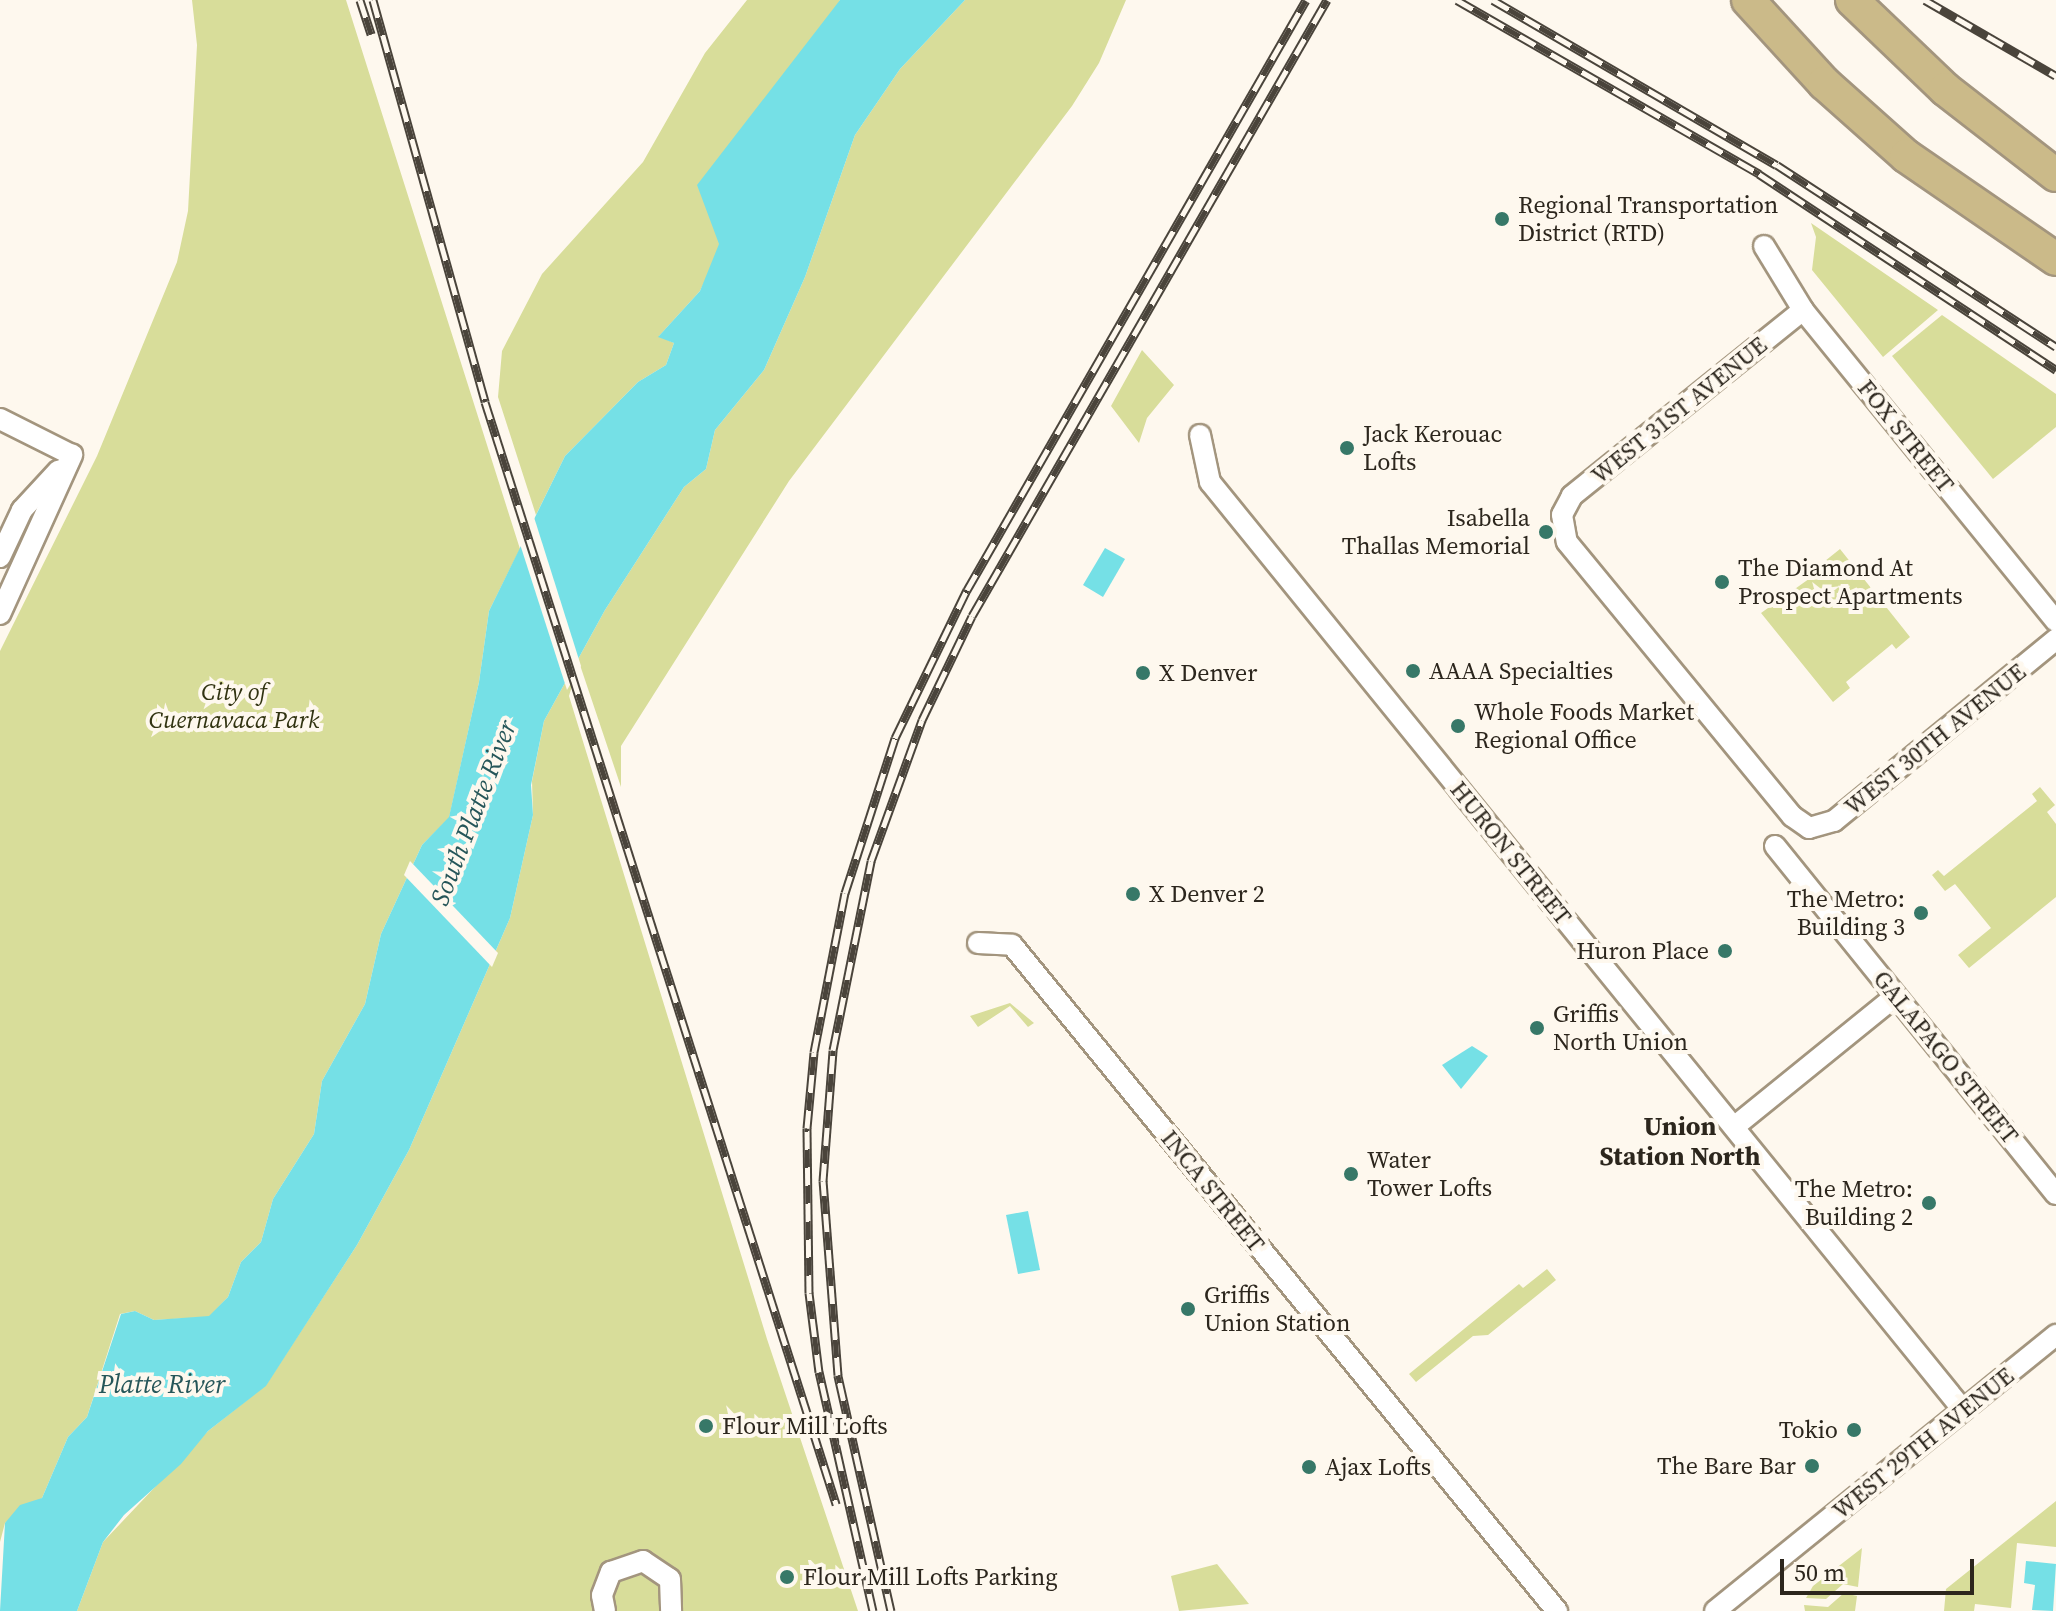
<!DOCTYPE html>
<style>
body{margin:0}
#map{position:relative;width:2056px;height:1611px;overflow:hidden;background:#fef8ee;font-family:"Source Serif 4",serif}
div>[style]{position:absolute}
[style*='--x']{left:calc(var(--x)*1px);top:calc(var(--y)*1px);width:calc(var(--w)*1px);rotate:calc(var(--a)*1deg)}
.green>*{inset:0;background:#d8dd9a}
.water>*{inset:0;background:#75e0e6}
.pier>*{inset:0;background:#fef8ee}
.roads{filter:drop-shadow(2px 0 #a3957e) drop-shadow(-2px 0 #a3957e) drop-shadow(0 2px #a3957e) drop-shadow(0 -2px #a3957e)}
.street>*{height:20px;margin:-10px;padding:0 10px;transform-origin:10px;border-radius:10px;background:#fff}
.primary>*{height:32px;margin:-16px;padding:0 16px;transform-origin:16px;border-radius:16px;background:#cbba89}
.rail>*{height:9px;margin-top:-4.5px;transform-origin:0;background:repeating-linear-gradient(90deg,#fef8ee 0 18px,#4a443b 0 36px);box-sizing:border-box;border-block:2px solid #4a443b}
.dots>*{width:22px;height:22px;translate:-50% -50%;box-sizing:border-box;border:4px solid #fef8ee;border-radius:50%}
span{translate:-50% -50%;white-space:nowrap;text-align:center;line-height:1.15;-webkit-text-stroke:8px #fef8ee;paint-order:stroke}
.poi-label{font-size:24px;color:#2c261d}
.left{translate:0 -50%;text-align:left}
.right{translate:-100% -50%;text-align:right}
.street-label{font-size:24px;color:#2c261d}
.park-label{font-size:24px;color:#313311;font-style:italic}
.water-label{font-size:26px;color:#265659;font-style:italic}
.neighbourhood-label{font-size:26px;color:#2c261d;font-weight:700}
.scale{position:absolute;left:1780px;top:1559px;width:194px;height:36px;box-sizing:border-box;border:4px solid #2c261d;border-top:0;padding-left:10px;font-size:24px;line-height:28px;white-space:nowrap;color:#2c261d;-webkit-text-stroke:6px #fef8ee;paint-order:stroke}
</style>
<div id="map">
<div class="green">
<div style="clip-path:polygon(192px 0,346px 0,520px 549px,489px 611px,479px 682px,449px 818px,422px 845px,381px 934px,365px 1004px,322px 1081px,314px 1134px,273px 1199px,261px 1242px,241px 1262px,228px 1297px,209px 1317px,154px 1320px,135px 1311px,120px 1314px,87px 1417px,68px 1437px,42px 1498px,5px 1523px,0 1542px,0 651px,97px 456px,177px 262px,188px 211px,197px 45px)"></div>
<div style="clip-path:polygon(747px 0,840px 0,700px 291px,659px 336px,674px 343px,666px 365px,638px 382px,565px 456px,536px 515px,498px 397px,502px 351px,542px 274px,643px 162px,705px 53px)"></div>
<div style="clip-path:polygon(965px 0,1126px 0,1099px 63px,1072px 106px,789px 481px,621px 746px,621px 787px,579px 662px,569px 696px,767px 1339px,858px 1611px,77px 1611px,103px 1542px,208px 1431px,266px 1385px,357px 1245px,409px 1150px,510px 918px,533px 815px,532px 781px,544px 721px,605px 610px,684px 487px,706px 469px,715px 430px,764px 370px,805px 277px,855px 135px,900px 69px)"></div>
<div style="clip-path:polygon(1811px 223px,1938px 310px,1883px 357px,1812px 270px,1816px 237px)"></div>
<div style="clip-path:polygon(1942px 315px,2056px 394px,2056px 427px,1993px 479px,1892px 356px)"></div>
<div style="clip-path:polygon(1142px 350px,1174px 385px,1147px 418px,1139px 443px,1111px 406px)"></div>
<div style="clip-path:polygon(1840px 549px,1910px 637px,1896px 649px,1892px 644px,1846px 682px,1850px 688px,1833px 702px,1761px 613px,1827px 566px,1825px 561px)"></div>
<div style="clip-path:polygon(2040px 787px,2055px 805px,2047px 812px,2056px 824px,2056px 897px,1969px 968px,1958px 955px,1991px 928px,1955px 884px,1945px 891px,1932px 875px,1938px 870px,1944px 876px,2037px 801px,2032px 794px)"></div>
<div style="clip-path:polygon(1010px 1003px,1034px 1023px,1028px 1027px,1010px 1006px,978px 1027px,970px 1016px)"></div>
<div style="clip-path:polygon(1547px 1269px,1556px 1280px,1488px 1335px,1473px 1336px,1416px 1382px,1409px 1374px,1519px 1284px,1523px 1288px)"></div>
<div style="clip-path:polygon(2056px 1501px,2056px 1547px,2017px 1543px,2011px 1608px,1975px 1604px,1974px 1611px,1944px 1611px,1946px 1589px)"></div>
<div style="clip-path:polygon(1862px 1548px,1858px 1587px,1843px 1584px,1826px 1599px,1806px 1598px,1813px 1586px)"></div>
<div style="clip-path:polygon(1217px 1564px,1249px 1604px,1179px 1611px,1171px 1576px)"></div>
<div style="clip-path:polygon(1844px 1593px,1857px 1596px,1855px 1611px,1805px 1611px,1804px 1605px,1828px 1607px)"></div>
</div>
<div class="water">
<div style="clip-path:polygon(840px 0,965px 0,900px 69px,855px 135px,805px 277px,764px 370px,715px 430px,706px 469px,684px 487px,605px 610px,544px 721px,531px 785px,533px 815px,510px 918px,409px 1150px,357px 1245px,266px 1386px,208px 1431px,181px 1464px,124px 1515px,103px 1542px,77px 1611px,0 1611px,5px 1523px,20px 1505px,42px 1498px,68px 1437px,87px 1417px,121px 1314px,135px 1311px,154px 1320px,209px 1316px,228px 1297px,241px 1262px,261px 1242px,273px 1199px,314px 1134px,322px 1081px,365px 1004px,381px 934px,422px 845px,449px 817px,479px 682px,489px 611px,565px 456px,638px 382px,666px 365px,674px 343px,658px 337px,700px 291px,719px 244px,697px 185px)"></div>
<div style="clip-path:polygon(1105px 548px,1125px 559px,1103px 597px,1083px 585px)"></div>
<div style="clip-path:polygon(1472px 1046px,1488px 1056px,1461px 1089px,1442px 1065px)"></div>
<div style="clip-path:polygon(1028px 1211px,1040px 1270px,1018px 1274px,1006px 1215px)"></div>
<div style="clip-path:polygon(2026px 1561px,2056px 1564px,2053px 1611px,2032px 1610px,2035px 1585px,2024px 1583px)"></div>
</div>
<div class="pier">
<div style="clip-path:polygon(533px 514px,581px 666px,567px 690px,519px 541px)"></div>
<div style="clip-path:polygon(410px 861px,498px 953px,492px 967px,404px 875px)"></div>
</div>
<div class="roads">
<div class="street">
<div style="--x:1764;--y:246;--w:75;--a:58.6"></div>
<div style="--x:1803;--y:310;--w:401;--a:50.9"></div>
<div style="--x:1803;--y:310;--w:297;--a:141.2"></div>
<div style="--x:1572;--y:496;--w:21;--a:118"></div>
<div style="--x:1562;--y:515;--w:27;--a:80"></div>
<div style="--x:1567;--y:542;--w:355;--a:50.6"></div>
<div style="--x:1792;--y:816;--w:21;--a:35"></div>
<div style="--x:1809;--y:828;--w:26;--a:-16"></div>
<div style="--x:1834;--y:821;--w:287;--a:-39.3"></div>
<div style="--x:0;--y:419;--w:80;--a:26.6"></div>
<div style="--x:1200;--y:435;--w:48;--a:78"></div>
<div style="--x:1210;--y:482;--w:1195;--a:50.94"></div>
<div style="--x:0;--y:557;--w:52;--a:-64.9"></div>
<div style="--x:22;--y:510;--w:54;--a:-47.2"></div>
<div style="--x:0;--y:614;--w:175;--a:-65.6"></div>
<div style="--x:1775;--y:846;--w:447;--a:51.1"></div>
<div style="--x:978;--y:943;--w:34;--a:3"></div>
<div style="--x:1012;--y:945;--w:861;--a:50.71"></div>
<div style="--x:1734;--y:1127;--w:208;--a:-39"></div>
<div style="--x:605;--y:1611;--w:16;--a:-101"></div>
<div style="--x:602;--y:1595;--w:25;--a:-69"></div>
<div style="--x:611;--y:1572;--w:34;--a:-19"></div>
<div style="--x:643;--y:1561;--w:32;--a:34"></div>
<div style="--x:670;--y:1579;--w:32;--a:88"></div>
<div style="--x:1715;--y:1611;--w:439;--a:-39"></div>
</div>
<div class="primary">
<div style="--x:1748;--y:0;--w:113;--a:47.5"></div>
<div style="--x:1824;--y:83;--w:110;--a:41.7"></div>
<div style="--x:1906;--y:156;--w:182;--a:34.5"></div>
<div style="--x:1852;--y:0;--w:129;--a:43.7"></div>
<div style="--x:1945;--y:89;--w:140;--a:37.8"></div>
</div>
</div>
<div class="rail">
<div style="--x:360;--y:0;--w:36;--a:72"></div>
<div style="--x:373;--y:0;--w:417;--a:74.4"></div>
<div style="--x:485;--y:402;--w:1157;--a:72.33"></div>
<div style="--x:1457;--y:0;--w:349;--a:29.9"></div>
<div style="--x:1759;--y:174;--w:356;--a:33.4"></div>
<div style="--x:1493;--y:0;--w:328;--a:30.2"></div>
<div style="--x:1777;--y:165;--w:333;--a:33.1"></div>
<div style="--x:1925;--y:0;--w:151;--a:30.1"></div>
<div style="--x:873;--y:1611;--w:245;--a:-102.7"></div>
<div style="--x:819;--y:1372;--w:80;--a:-97.2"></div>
<div style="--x:809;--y:1293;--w:165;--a:-90.7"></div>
<div style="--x:807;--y:1128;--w:76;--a:-84.7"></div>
<div style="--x:814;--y:1052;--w:162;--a:-79"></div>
<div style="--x:845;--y:893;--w:163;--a:-72.1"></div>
<div style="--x:895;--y:738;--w:165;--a:-64.1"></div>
<div style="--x:967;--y:590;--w:680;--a:-60.12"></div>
<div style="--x:891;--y:1611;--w:242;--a:-102.7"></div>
<div style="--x:838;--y:1375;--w:195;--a:-94.4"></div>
<div style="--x:823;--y:1181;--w:131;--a:-85.6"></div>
<div style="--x:833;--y:1050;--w:193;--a:-78.6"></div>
<div style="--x:871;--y:861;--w:150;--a:-70.1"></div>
<div style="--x:922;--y:720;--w:115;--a:-64.3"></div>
<div style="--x:972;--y:616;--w:711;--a:-60.05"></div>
</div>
<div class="dots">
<div style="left:1502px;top:219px;background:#377868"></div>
<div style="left:1347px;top:448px;background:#377868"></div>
<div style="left:1546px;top:532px;background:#377868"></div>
<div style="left:1722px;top:582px;background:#377868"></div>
<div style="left:1413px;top:671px;background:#377868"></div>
<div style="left:1143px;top:673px;background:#377868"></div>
<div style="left:1458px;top:726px;background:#377868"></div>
<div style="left:1133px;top:894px;background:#377868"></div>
<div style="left:1921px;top:913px;background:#377868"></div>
<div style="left:1725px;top:951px;background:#377868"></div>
<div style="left:1537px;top:1028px;background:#377868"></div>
<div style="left:1351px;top:1174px;background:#377868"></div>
<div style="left:1929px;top:1203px;background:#377868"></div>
<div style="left:1188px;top:1309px;background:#377868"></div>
<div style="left:706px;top:1426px;background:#377868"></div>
<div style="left:1854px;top:1430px;background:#377868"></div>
<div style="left:1812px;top:1466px;background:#377868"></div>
<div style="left:1309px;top:1467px;background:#377868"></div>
<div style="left:787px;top:1577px;background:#377868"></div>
</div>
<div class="poi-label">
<span class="left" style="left:1518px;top:219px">Regional Transportation<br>District (RTD)</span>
<span class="left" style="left:1363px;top:448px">Jack Kerouac<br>Lofts</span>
<span class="right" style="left:1530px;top:532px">Isabella<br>Thallas Memorial</span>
<span class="left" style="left:1738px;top:582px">The Diamond At<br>Prospect Apartments</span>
<span class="left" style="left:1429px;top:671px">AAAA Specialties</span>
<span class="left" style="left:1159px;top:673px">X Denver</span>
<span class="left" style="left:1474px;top:726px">Whole Foods Market<br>Regional Office</span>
<span class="left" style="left:1149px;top:894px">X Denver 2</span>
<span class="right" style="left:1905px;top:913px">The Metro:<br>Building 3</span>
<span class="right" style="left:1709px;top:951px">Huron Place</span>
<span class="left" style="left:1553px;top:1028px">Griffis<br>North Union</span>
<span class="left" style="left:1367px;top:1174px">Water<br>Tower Lofts</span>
<span class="right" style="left:1913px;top:1203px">The Metro:<br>Building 2</span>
<span class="left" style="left:1204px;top:1309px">Griffis<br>Union Station</span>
<span class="left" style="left:722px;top:1426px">Flour Mill Lofts</span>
<span class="right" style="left:1838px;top:1430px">Tokio</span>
<span class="right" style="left:1796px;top:1466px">The Bare Bar</span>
<span class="left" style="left:1325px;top:1467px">Ajax Lofts</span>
<span class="left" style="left:803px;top:1577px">Flour Mill Lofts Parking</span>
</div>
<div class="street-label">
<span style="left:1679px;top:410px;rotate:-39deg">WEST 31ST AVENUE</span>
<span style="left:1906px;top:436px;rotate:51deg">FOX STREET</span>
<span style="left:1935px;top:739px;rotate:-39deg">WEST 30TH AVENUE</span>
<span style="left:1511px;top:853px;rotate:51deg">HURON STREET</span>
<span style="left:1946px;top:1057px;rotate:51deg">GALAPAGO STREET</span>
<span style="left:1213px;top:1191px;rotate:51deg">INCA STREET</span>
<span style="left:1923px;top:1443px;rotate:-39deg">WEST 29TH AVENUE</span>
</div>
<div class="park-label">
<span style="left:234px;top:706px">City of<br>Cuernavaca Park</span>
</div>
<div class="water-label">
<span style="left:474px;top:813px;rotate:-69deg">South Platte River</span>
<span style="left:162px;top:1385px">Platte River</span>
</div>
<div class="neighbourhood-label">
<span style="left:1680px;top:1142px">Union<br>Station North</span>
</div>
<div class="scale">50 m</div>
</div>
